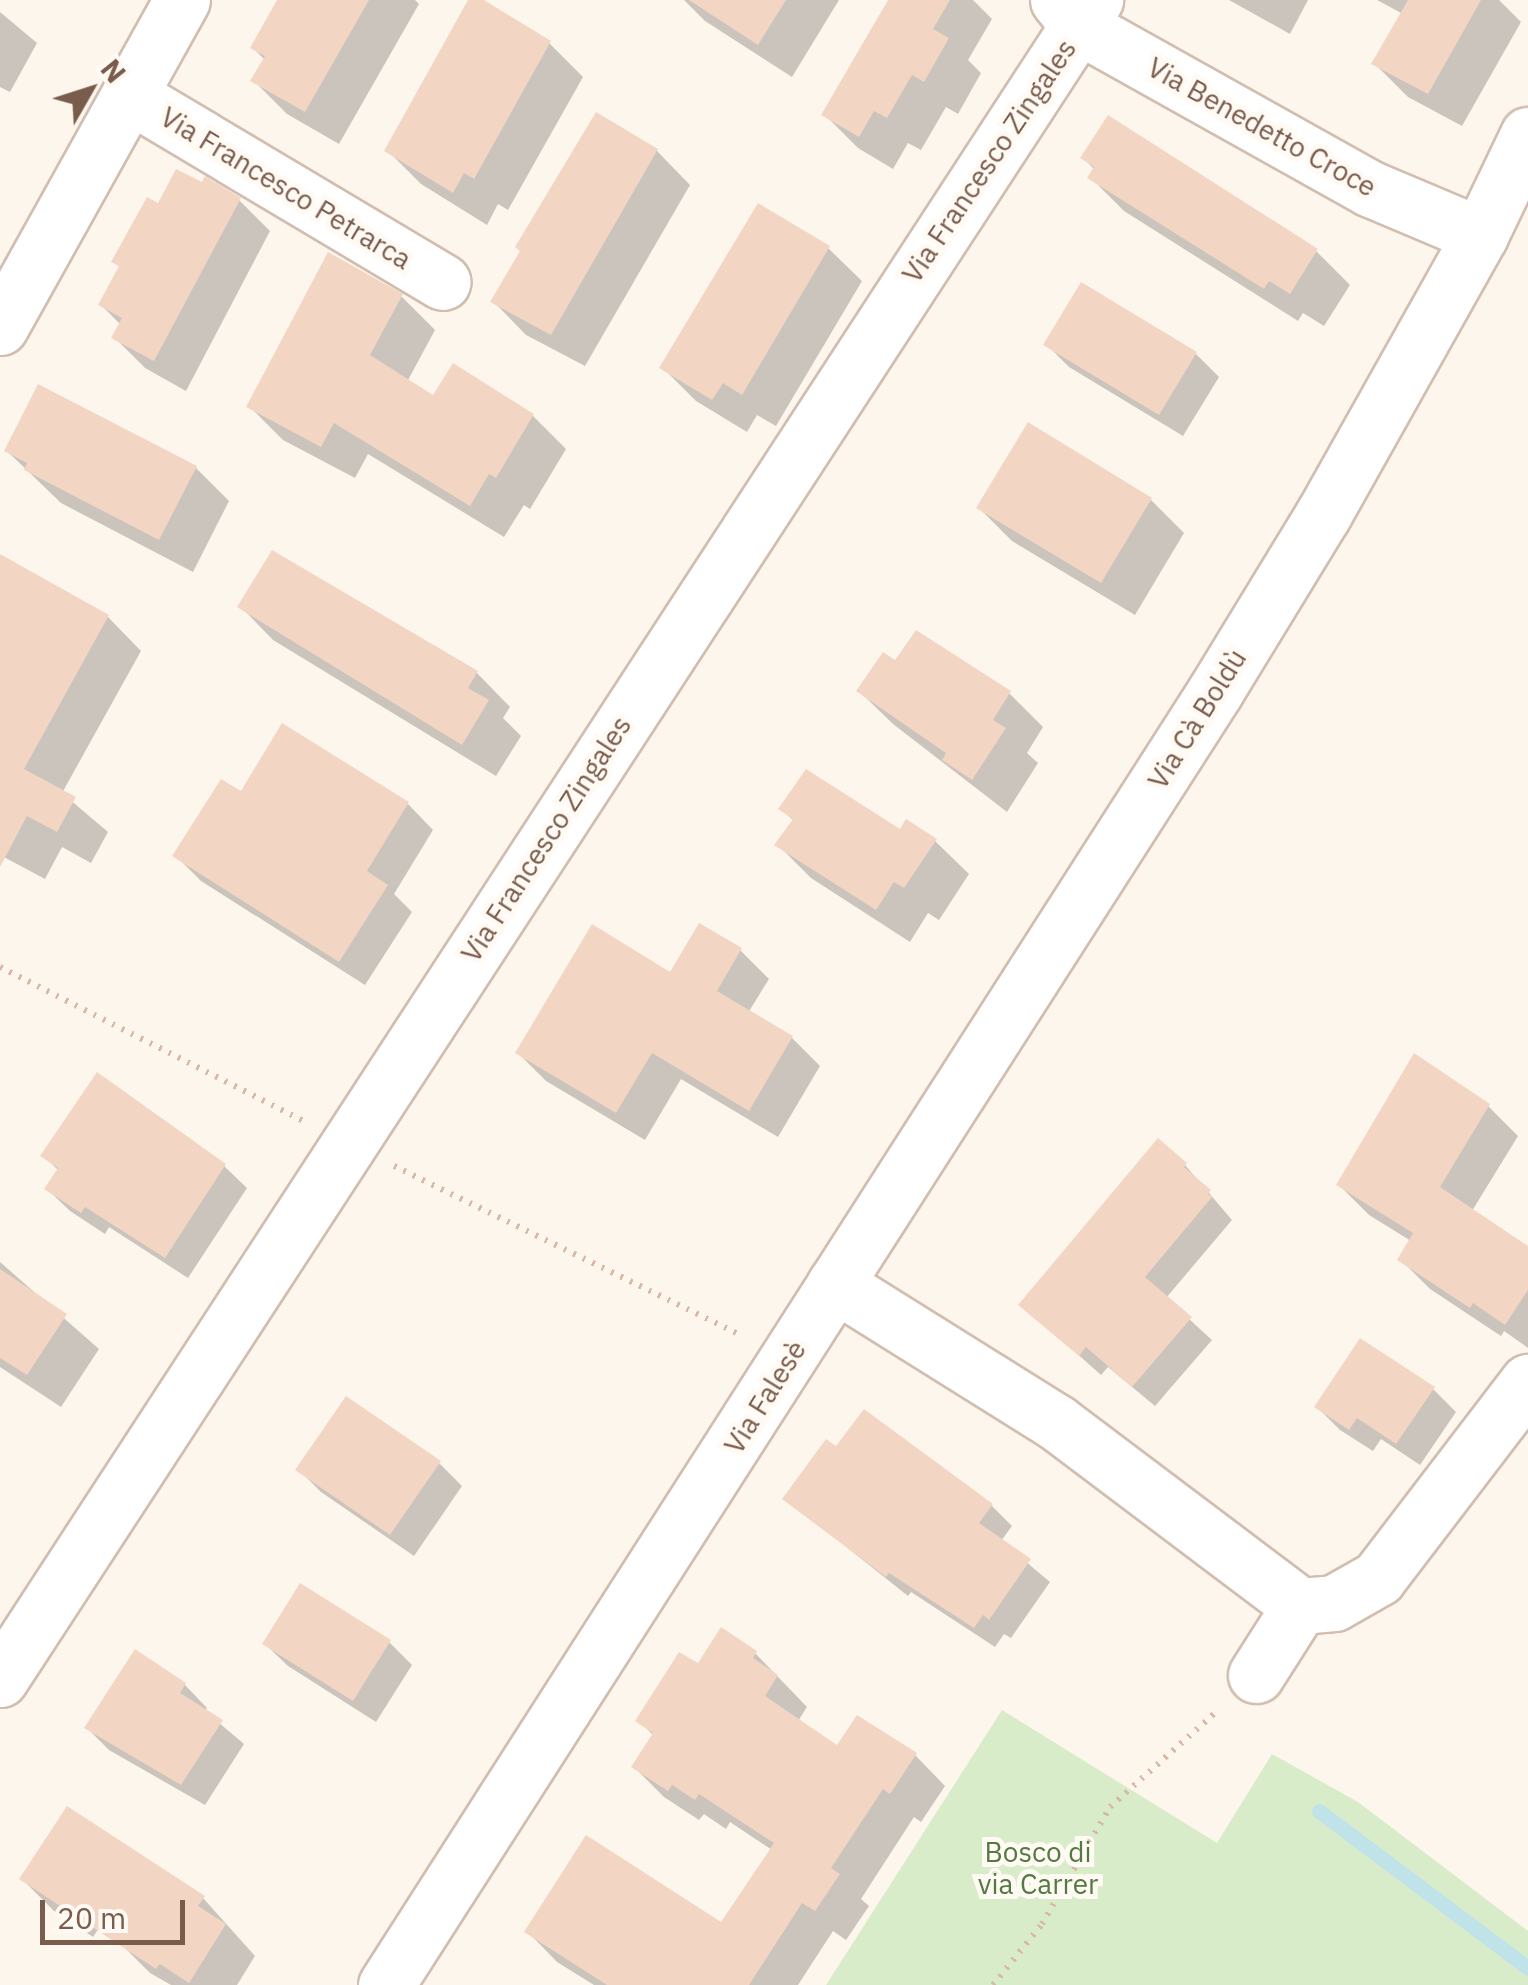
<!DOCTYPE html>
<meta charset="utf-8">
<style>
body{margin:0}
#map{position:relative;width:1528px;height:1985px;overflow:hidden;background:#fdf6ec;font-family:"IBM Plex Sans",sans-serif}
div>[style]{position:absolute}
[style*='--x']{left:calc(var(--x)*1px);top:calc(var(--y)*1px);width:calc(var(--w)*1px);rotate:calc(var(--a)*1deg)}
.green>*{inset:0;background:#d8ecc9}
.shadow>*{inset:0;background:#0003}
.stream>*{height:15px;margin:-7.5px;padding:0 7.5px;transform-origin:7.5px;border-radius:7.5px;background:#bfe3e8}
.building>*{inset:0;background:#f3d5c3}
.path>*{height:6px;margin-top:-3px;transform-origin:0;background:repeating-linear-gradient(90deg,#d9b8a5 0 2.5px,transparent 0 10.5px)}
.roads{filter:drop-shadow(2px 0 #d1beb0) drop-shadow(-2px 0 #d1beb0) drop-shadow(0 2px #d1beb0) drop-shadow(0 -2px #d1beb0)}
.minor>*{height:55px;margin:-27.5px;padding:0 27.5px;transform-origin:27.5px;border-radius:27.5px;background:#fff}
span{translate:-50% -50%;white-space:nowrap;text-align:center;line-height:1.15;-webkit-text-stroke:10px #fffaf3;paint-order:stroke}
.street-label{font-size:28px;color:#7a5c4d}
.park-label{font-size:28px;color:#537a41}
.north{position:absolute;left:40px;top:40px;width:100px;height:100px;-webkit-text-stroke:8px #fffaf3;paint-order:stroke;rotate:51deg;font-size:28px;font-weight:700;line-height:40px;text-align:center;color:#7a5c4d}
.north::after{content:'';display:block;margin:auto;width:35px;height:45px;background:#7a5c4d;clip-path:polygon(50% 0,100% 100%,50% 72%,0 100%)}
.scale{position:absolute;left:40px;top:1900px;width:145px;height:45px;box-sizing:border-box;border:5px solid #7a5c4d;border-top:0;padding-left:12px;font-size:30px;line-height:35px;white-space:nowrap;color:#7a5c4d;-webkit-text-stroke:8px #fffaf3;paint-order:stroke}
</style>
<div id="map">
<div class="green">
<div style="clip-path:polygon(1002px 1710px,1217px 1843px,1272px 1754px,1358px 1802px,1528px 1931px,1528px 1985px,826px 1985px)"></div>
</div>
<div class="shadow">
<div style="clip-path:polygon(280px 0,415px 0,419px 4px,339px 144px,287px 114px,254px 81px,265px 60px,253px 48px)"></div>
<div style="clip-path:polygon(471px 0,479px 0,549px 43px,583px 77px,508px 210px,498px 204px,487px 225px,421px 184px,387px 150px)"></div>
<div style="clip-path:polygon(684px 0,839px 0,792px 77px,705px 21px)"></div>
<div style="clip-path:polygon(891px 0,973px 0,992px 19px,968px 60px,981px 73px,958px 114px,946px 107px,921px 150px,908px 143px,893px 169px,858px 148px,824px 114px)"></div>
<div style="clip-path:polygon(1229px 0,1308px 0,1290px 34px)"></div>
<div style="clip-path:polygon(1377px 0,1499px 0,1521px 22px,1462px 126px,1408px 97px,1374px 63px,1403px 14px)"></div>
<div style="clip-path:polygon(0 12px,37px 43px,10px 92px,0 87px)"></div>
<div style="clip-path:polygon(596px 115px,657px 151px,690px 185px,585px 366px,526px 335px,493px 301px)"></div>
<div style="clip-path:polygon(1083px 158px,1316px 251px,1350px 285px,1324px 326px,1303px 313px,1298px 321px,1124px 211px,1090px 177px,1095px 170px)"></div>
<div style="clip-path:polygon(239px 200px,270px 231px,186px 391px,145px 368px,114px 337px,121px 325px,101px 305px,121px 268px,114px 262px,159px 206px)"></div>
<div style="clip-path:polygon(828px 248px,862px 281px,776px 426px,757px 415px,747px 432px,696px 401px,662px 367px)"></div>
<div style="clip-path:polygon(1082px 285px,1196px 354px,1219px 377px,1183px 436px,1069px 367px,1046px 344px)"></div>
<div style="clip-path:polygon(401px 296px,435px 330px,407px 382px,434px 399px,533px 416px,566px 449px,530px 509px,524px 505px,504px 537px,368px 454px,355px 478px,283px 440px,249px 406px)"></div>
<div style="clip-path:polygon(1029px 426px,1151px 500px,1184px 533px,1135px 615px,1012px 541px,979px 508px)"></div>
<div style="clip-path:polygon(7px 451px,196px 468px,229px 501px,193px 572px,61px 503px)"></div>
<div style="clip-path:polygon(273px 553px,477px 673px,510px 707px,503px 718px,521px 736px,496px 776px,273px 640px,240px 606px)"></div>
<div style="clip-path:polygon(0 557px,108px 617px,141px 651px,62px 793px,108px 832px,91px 863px,62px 847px,45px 879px,0 855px)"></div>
<div style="clip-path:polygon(859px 691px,1009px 693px,1043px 727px,1027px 753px,1038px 763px,1007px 812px,893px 724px)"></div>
<div style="clip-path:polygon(283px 727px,408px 804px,433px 830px,394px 894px,412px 912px,365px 985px,201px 881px,175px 855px,241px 795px)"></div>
<div style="clip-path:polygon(781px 809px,935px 841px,969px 874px,939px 920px,928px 913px,910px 942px,811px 878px,778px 845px,794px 821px)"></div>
<div style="clip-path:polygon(740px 950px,769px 979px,748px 1013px,792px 1038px,820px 1066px,778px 1137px,681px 1079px,645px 1140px,546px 1081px,518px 1053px,671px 975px)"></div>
<div style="clip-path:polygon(1488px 1106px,1518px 1136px,1472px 1211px,1528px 1249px,1528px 1348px,1504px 1331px,1501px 1336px,1430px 1289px,1400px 1259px,1411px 1241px,1369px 1215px,1339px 1185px)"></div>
<div style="clip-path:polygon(44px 1156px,224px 1166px,247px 1188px,188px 1278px,109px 1227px,105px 1234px,70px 1211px,47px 1189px,59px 1171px)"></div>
<div style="clip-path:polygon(1185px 1165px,1232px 1220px,1166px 1298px,1212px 1340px,1155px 1406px,1108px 1367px,1101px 1375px,1021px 1304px)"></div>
<div style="clip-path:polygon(0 1262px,99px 1349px,61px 1407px,0 1367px)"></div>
<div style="clip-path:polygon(1433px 1389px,1456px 1412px,1420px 1465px,1381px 1439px,1373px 1451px,1340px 1430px,1317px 1407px)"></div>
<div style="clip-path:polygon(837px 1450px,992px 1506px,1012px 1526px,1001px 1541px,1050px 1582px,1011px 1638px,1004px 1634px,995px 1647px,911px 1592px,908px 1596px,786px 1499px)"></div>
<div style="clip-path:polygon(439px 1463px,462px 1486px,414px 1556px,321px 1492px,299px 1470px)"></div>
<div style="clip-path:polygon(389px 1642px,412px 1665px,376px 1722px,288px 1666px,265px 1644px)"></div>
<div style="clip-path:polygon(755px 1653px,807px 1707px,798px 1721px,838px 1748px,915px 1755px,945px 1786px,921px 1822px,914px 1817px,861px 1899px,869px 1906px,846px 1940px,833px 1931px,798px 1985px,594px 1985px,557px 1962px,527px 1931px,722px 1925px,772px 1850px,730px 1822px,726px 1829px,704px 1814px,699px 1820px,664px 1797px,634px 1767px,654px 1736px,638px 1720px,699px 1666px)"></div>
<div style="clip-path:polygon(185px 1685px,207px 1708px,205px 1711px,244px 1744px,205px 1805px,109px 1750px,87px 1728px)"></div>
<div style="clip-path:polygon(139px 1868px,93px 1937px,55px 1912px,22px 1879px)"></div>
<div style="clip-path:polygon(203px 1898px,255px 1956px,237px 1985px,171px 1985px,150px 1973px,120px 1943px)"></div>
</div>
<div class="stream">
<div style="--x:1319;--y:1811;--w:261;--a:36.9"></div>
</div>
<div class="building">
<div style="clip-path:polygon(277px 0,369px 0,305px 112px,250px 81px,265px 56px,250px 48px)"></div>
<div style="clip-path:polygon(468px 0,484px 0,551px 41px,474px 179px,464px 173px,453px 193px,384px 151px)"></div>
<div style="clip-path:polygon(689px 0,786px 0,758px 45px)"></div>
<div style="clip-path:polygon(888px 0,950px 0,933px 29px,949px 38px,924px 82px,912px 75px,887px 118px,874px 111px,859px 137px,821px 115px)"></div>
<div style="clip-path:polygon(1408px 0,1481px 0,1428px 94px,1371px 64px)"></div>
<div style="clip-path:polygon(596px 112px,658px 149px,551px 335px,490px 302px,520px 251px,515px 247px)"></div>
<div style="clip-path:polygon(1108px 115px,1318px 249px,1290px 294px,1269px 281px,1264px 289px,1087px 178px,1094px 167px,1080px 158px)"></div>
<div style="clip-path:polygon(176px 169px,202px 182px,205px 176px,241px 198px,154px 361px,111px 338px,122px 318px,98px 305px,119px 266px,111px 262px,147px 197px,158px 203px)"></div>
<div style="clip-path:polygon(758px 203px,830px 246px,742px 395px,723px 383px,712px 400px,659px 368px)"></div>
<div style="clip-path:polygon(328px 252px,403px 294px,370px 355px,433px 395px,453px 363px,534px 414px,496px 478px,489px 474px,470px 506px,334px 423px,321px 447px,246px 407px)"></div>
<div style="clip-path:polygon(1081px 282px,1197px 352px,1159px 415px,1043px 345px)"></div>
<div style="clip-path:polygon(38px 384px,197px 466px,159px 540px,24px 470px,27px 463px,4px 451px)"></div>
<div style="clip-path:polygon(1028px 422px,1152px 498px,1101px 583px,976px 508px)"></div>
<div style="clip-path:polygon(272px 550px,478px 671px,468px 688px,489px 700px,462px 745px,237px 607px)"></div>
<div style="clip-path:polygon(0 554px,109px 615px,24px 769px,76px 797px,57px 832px,27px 816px,0 867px)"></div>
<div style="clip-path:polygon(916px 630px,1011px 691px,993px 720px,1006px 728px,972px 780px,942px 760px,946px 753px,856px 691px,883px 652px,895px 660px)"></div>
<div style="clip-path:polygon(282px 723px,409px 802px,367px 871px,388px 885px,339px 962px,172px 856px,221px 779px,241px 791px)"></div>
<div style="clip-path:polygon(806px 769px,900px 829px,906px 819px,937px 839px,904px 888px,894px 882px,876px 910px,774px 845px,793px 819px,778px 809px)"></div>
<div style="clip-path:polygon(699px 923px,742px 948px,717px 991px,793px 1036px,749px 1111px,652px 1053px,616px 1113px,515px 1053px,592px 924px,670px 972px)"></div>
<div style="clip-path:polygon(1414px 1053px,1490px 1104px,1440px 1187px,1528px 1246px,1528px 1290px,1505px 1325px,1473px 1303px,1470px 1308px,1397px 1260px,1413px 1233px,1336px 1185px)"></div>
<div style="clip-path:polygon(97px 1072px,226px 1164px,165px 1258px,85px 1207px,81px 1213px,44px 1189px,58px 1168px,40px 1156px)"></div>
<div style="clip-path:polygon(1158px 1138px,1187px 1163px,1184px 1167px,1211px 1190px,1208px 1194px,1212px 1197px,1145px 1277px,1192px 1317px,1132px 1387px,1086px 1347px,1079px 1356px,1018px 1305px)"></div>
<div style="clip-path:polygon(0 1269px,67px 1314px,27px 1375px,0 1358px)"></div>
<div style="clip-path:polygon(1360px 1338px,1435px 1387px,1396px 1444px,1357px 1418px,1349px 1430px,1314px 1407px)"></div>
<div style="clip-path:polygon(346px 1396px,441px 1461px,390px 1535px,295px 1470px)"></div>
<div style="clip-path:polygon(864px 1409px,993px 1504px,979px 1523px,1031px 1559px,989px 1620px,983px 1615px,974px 1628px,889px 1573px,886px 1577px,782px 1499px,826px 1439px,836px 1446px)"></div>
<div style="clip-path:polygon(300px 1583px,391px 1640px,353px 1701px,262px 1644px)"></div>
<div style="clip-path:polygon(721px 1627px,757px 1651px,753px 1658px,778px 1675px,765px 1696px,837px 1745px,857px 1715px,917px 1753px,890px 1794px,883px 1789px,831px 1868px,840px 1874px,815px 1911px,802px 1903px,749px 1985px,607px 1985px,524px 1932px,586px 1835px,721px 1922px,774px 1843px,699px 1794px,695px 1800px,672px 1785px,668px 1791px,631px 1767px,653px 1733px,635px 1721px,679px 1652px,698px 1663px)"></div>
<div style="clip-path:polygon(135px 1649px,186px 1683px,180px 1693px,223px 1720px,181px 1785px,84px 1728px)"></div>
<div style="clip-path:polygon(67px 1806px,205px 1896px,198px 1906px,226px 1924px,189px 1983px,160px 1964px,156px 1969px,19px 1879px)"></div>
</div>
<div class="path">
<div style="--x:0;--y:967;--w:339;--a:26.9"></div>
<div style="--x:394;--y:1166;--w:387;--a:26"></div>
<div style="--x:993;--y:1985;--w:78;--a:-51.2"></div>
<div style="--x:1042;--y:1924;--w:135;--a:-59.8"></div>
<div style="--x:1110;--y:1807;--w:145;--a:-41.9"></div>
</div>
<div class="roads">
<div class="minor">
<div style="--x:1058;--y:0;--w:33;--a:51"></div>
<div style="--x:1079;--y:26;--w:334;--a:29.2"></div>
<div style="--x:1371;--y:189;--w:118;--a:22.9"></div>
<div style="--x:129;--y:95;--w:365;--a:30.8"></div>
<div style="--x:0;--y:327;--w:374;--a:-60.9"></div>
<div style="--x:835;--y:1284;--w:261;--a:32"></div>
<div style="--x:1056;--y:1422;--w:306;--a:37"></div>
<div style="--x:1300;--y:1606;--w:34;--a:-5"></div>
<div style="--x:1334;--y:1603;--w:51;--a:-29.6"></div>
<div style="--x:1378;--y:1578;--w:247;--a:-52.6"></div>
<div style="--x:1256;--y:1675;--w:82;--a:-57.5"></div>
<div style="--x:0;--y:1679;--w:2005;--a:-56.89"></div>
<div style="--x:386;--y:1985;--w:1538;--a:-57.34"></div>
<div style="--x:1216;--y:690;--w:205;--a:-58.6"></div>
<div style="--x:1323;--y:515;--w:321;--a:-60.7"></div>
<div style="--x:1480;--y:235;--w:111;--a:-64.4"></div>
</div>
</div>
<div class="street-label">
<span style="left:1262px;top:127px;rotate:29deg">Via Benedetto Croce</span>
<span style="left:989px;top:161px;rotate:-56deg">Via Francesco Zingales</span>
<span style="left:286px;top:188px;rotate:31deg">Via Francesco Petrarca</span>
<span style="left:1197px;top:719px;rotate:-58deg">Via Cà Boldù</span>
<span style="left:546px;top:839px;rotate:-57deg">Via Francesco Zingales</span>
<span style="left:765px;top:1397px;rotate:-58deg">Via Falesè</span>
</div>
<div class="park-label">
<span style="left:1038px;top:1868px">Bosco di<br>via Carrer</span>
</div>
<div class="north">N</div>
<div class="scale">20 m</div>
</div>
